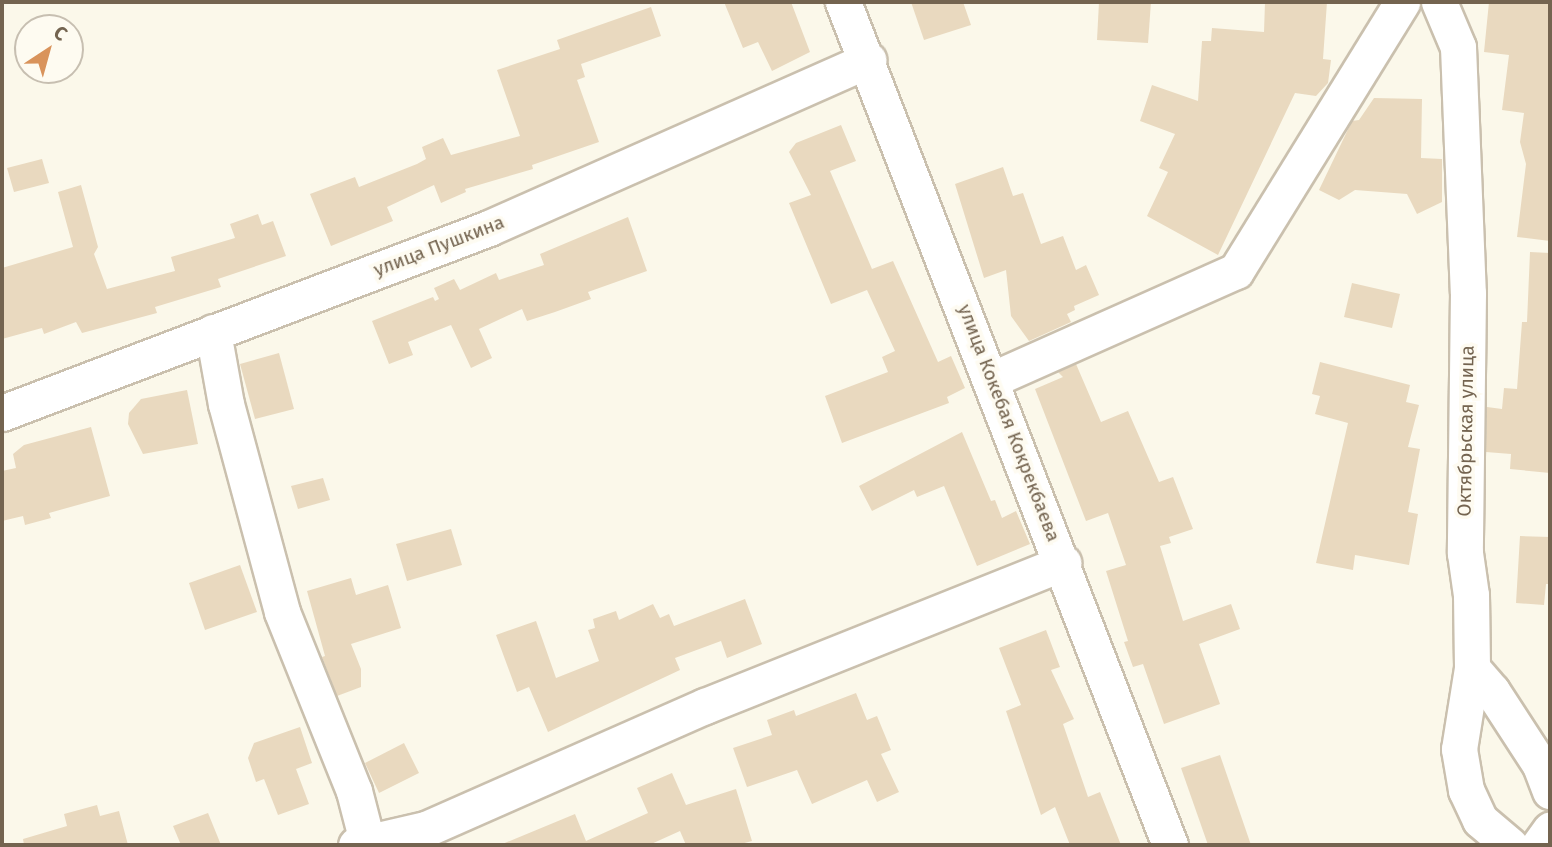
<!DOCTYPE html>
<meta charset="utf-8">
<style>
body{margin:0}
#map{position:relative;width:1552px;height:847px;overflow:hidden;background:#fbf8ea;font-family:"Fira Sans",sans-serif}
div>[style]{position:absolute}
[style*='--x']{left:calc(var(--x)*1px);top:calc(var(--y)*1px);width:calc(var(--w)*1px);rotate:calc(var(--a)*1deg)}
.building>*{inset:0;background:#e9d9bf}
.roads{filter:drop-shadow(2px 0 #cac0ae) drop-shadow(-2px 0 #cac0ae) drop-shadow(0 2px #cac0ae) drop-shadow(0 -2px #cac0ae)}
.minor>*{height:35px;margin:-17.5px;padding:0 17.5px;transform-origin:17.5px;border-radius:17.5px;background:#fff}
span{translate:-50% -50%;white-space:nowrap;text-align:center;line-height:1.15;-webkit-text-stroke:7px #fefbf1;paint-order:stroke}
.street-label{font-size:19px;color:#746450}
.frame{position:absolute;inset:0;border:4px solid #746450;pointer-events:none}
.north{position:absolute;left:14px;top:14px;width:70px;height:70px;box-sizing:border-box;background:#fefbf1;border:2px solid #c7bfb1;border-radius:50%;rotate:36deg;font-size:19px;font-weight:700;line-height:28px;text-align:center;color:#746450}
.north::after{content:'';display:block;margin:auto;width:24px;height:32px;background:#d9935b;clip-path:polygon(50% 0,100% 100%,50% 72%,0 100%)}
</style>
<div id="map">
<div class="building">
<div style="clip-path:polygon(724px 2px,791px 2px,810px 52px,772px 71px,758px 42px,743px 48px)"></div>
<div style="clip-path:polygon(911px 2px,963px 2px,971px 25px,924px 40px)"></div>
<div style="clip-path:polygon(1099px 2px,1151px 2px,1148px 43px,1097px 40px)"></div>
<div style="clip-path:polygon(1265px 2px,1327px 2px,1323px 59px,1331px 60px,1328px 83px,1316px 96px,1295px 93px,1218px 255px,1147px 216px,1168px 172px,1159px 168px,1175px 134px,1140px 121px,1152px 85px,1198px 101px,1202px 41px,1211px 41px,1212px 28px,1264px 32px)"></div>
<div style="clip-path:polygon(1489px 2px,1550px 2px,1550px 241px,1517px 237px,1526px 164px,1520px 142px,1524px 113px,1502px 110px,1509px 55px,1484px 52px)"></div>
<div style="clip-path:polygon(651px 7px,661px 36px,581px 64px,585px 77px,577px 80px,599px 142px,532px 165px,533px 169px,465px 189px,466px 192px,441px 203px,434px 185px,387px 207px,393px 221px,331px 246px,310px 194px,355px 177px,359px 187px,417px 164px,426px 159px,422px 147px,443px 138px,451px 155px,520px 136px,497px 70px,560px 49px,557px 40px)"></div>
<div style="clip-path:polygon(1374px 98px,1422px 99px,1421px 158px,1442px 159px,1442px 202px,1417px 214px,1407px 194px,1355px 190px,1339px 200px,1319px 190px,1352px 121px,1359px 120px)"></div>
<div style="clip-path:polygon(841px 125px,856px 161px,830px 171px,872px 269px,893px 261px,938px 362px,951px 356px,965px 388px,947px 397px,949px 403px,842px 443px,825px 396px,888px 372px,882px 357px,895px 351px,867px 290px,831px 304px,789px 203px,811px 195px,789px 152px,796px 143px)"></div>
<div style="clip-path:polygon(42px 159px,49px 183px,14px 192px,7px 168px)"></div>
<div style="clip-path:polygon(1003px 167px,1013px 196px,1023px 193px,1041px 244px,1063px 236px,1076px 270px,1086px 265px,1099px 295px,1074px 306px,1075px 310px,1067px 314px,1071px 322px,1029px 341px,1011px 316px,1006px 270px,984px 278px,955px 184px)"></div>
<div style="clip-path:polygon(81px 185px,98px 247px,94px 254px,107px 289px,175px 271px,171px 257px,235px 238px,230px 224px,258px 214px,262px 225px,273px 221px,286px 256px,218px 279px,221px 287px,155px 307px,157px 313px,82px 333px,76px 322px,44px 334px,42px 328px,2px 339px,2px 268px,73px 247px,58px 192px)"></div>
<div style="clip-path:polygon(628px 217px,647px 271px,588px 292px,591px 299px,555px 312px,527px 321px,522px 309px,479px 329px,492px 358px,471px 368px,451px 325px,408px 342px,413px 355px,389px 364px,372px 321px,433px 297px,435px 301px,439px 299px,434px 288px,454px 279px,460px 290px,496px 273px,499px 280px,544px 265px,540px 254px)"></div>
<div style="clip-path:polygon(1530px 252px,1550px 253px,1550px 473px,1510px 469px,1511px 454px,1486px 452px,1487px 407px,1502px 409px,1504px 388px,1517px 389px,1522px 322px,1527px 322px)"></div>
<div style="clip-path:polygon(1352px 283px,1400px 294px,1392px 328px,1344px 317px)"></div>
<div style="clip-path:polygon(279px 353px,294px 409px,255px 419px,240px 364px)"></div>
<div style="clip-path:polygon(1320px 362px,1410px 385px,1406px 402px,1419px 405px,1408px 447px,1420px 449px,1408px 512px,1418px 514px,1409px 565px,1355px 555px,1353px 570px,1316px 563px,1348px 423px,1315px 414px,1320px 396px,1312px 394px)"></div>
<div style="clip-path:polygon(1076px 364px,1101px 422px,1128px 411px,1159px 482px,1173px 477px,1193px 529px,1169px 537px,1171px 543px,1160px 546px,1183px 621px,1231px 604px,1240px 629px,1199px 644px,1220px 704px,1164px 724px,1143px 664px,1133px 667px,1124px 642px,1128px 641px,1106px 571px,1126px 565px,1108px 513px,1086px 521px,1035px 389px,1063px 377px,1058px 372px)"></div>
<div style="clip-path:polygon(187px 390px,198px 444px,143px 454px,128px 424px,129px 413px,141px 399px)"></div>
<div style="clip-path:polygon(91px 427px,110px 496px,49px 513px,51px 518px,25px 525px,23px 516px,2px 521px,2px 471px,16px 468px,13px 454px,24px 445px)"></div>
<div style="clip-path:polygon(962px 432px,991px 501px,995px 500px,1002px 518px,1016px 511px,1030px 544px,977px 566px,944px 486px,917px 497px,914px 490px,872px 511px,859px 486px)"></div>
<div style="clip-path:polygon(323px 478px,330px 500px,298px 509px,291px 486px)"></div>
<div style="clip-path:polygon(451px 529px,462px 565px,407px 581px,396px 544px)"></div>
<div style="clip-path:polygon(1520px 536px,1550px 537px,1550px 584px,1546px 584px,1544px 605px,1516px 603px)"></div>
<div style="clip-path:polygon(240px 565px,257px 612px,205px 630px,189px 583px)"></div>
<div style="clip-path:polygon(351px 578px,356px 595px,388px 585px,401px 628px,351px 644px,361px 669px,361px 687px,337px 696px,322px 657px,325px 656px,307px 591px)"></div>
<div style="clip-path:polygon(745px 599px,762px 644px,727px 658px,721px 641px,675px 658px,680px 670px,548px 732px,529px 687px,517px 692px,496px 635px,536px 621px,556px 678px,599px 661px,588px 630px,595px 628px,593px 619px,616px 611px,619px 620px,653px 604px,660px 618px,669px 614px,674px 626px)"></div>
<div style="clip-path:polygon(1046px 630px,1060px 667px,1051px 670px,1074px 719px,1063px 724px,1088px 797px,1100px 792px,1121px 845px,1070px 845px,1055px 807px,1041px 815px,1006px 711px,1021px 705px,999px 648px)"></div>
<div style="clip-path:polygon(856px 693px,867px 720px,877px 716px,891px 750px,881px 754px,899px 792px,877px 802px,867px 780px,812px 804px,797px 770px,747px 787px,733px 748px,772px 735px,767px 720px,794px 710px,796px 716px)"></div>
<div style="clip-path:polygon(300px 727px,312px 763px,296px 769px,309px 804px,278px 815px,264px 779px,256px 782px,248px 758px,254px 743px)"></div>
<div style="clip-path:polygon(404px 743px,419px 773px,379px 793px,365px 763px)"></div>
<div style="clip-path:polygon(1220px 755px,1251px 845px,1208px 845px,1181px 768px)"></div>
<div style="clip-path:polygon(672px 773px,686px 805px,736px 789px,752px 841px,737px 845px,686px 845px,680px 831px,649px 845px,500px 845px,575px 814px,586px 841px,648px 813px,637px 788px)"></div>
<div style="clip-path:polygon(97px 805px,100px 816px,119px 811px,128px 845px,24px 845px,23px 839px,67px 826px,64px 814px)"></div>
<div style="clip-path:polygon(208px 813px,221px 845px,181px 845px,173px 826px)"></div>
</div>
<div class="roads">
<div class="minor">
<div style="--x:843;--y:2;--w:904;--a:68.8"></div>
<div style="--x:1439;--y:2;--w:49;--a:67.1"></div>
<div style="--x:1458;--y:47;--w:246;--a:87.7"></div>
<div style="--x:1468;--y:293;--w:260;--a:90.7"></div>
<div style="--x:1465;--y:553;--w:42;--a:81.9"></div>
<div style="--x:1471;--y:595;--w:73;--a:89.2"></div>
<div style="--x:1472;--y:668;--w:82;--a:99.1"></div>
<div style="--x:1459;--y:749;--w:42;--a:80.3"></div>
<div style="--x:1466;--y:790;--w:33;--a:65"></div>
<div style="--x:1480;--y:820;--w:39;--a:40"></div>
<div style="--x:213;--y:332;--w:73;--a:79.8"></div>
<div style="--x:226;--y:404;--w:215;--a:74.9"></div>
<div style="--x:282;--y:612;--w:193;--a:68.1"></div>
<div style="--x:354;--y:791;--w:56;--a:75.5"></div>
<div style="--x:993;--y:379;--w:266;--a:-24"></div>
<div style="--x:1236;--y:271;--w:316;--a:-58.3"></div>
<div style="--x:2;--y:413;--w:521;--a:-20.8"></div>
<div style="--x:489;--y:228;--w:415;--a:-23.9"></div>
<div style="--x:1472;--y:668;--w:30;--a:49"></div>
<div style="--x:1492;--y:691;--w:88;--a:57"></div>
<div style="--x:1540;--y:765;--w:28;--a:69"></div>
<div style="--x:356;--y:845;--w:72;--a:-12.9"></div>
<div style="--x:426;--y:829;--w:305;--a:-23.8"></div>
<div style="--x:705;--y:706;--w:386;--a:-21.8"></div>
<div style="--x:1539;--y:845;--w:19;--a:-54"></div>
</div>
</div>
<div class="street-label">
<span style="left:439px;top:246px;rotate:-21deg">улица Пушкина</span>
<span style="left:1009px;top:423px;rotate:69deg">улица Кокебая Кокрекбаева</span>
<span style="left:1466px;top:431px;rotate:-89deg">Октябрьская улица</span>
</div>
<div class="frame"></div>
<div class="north">С</div>
</div>
